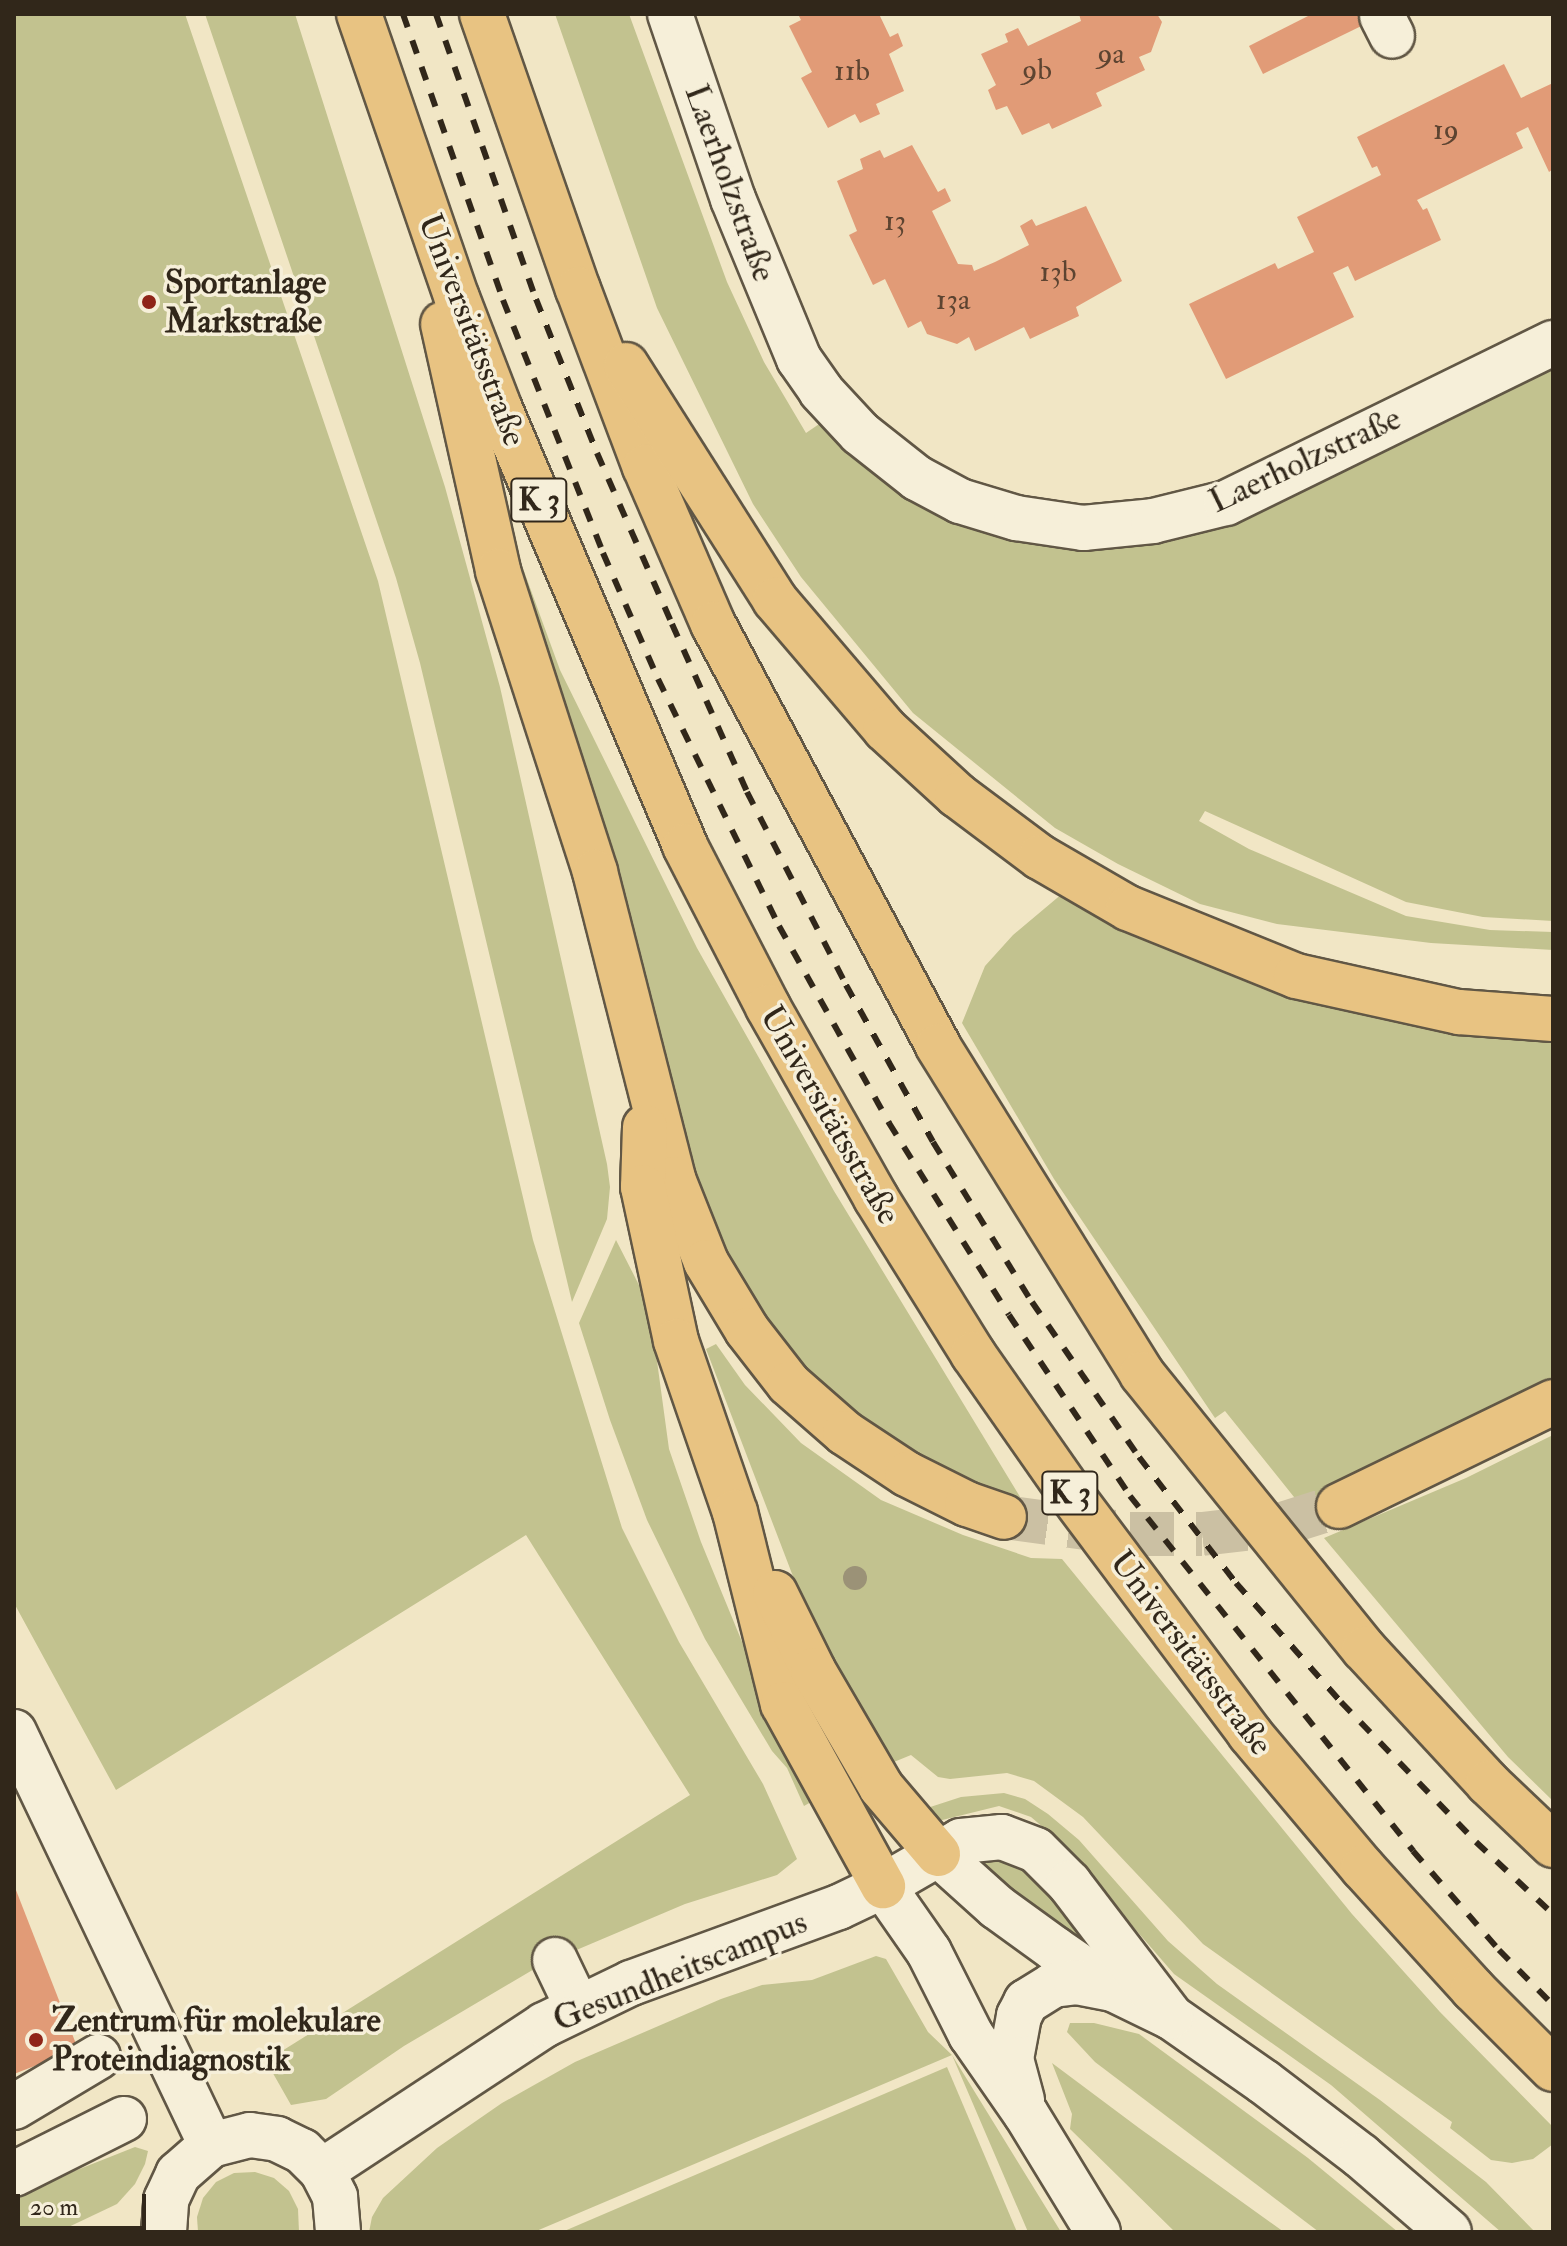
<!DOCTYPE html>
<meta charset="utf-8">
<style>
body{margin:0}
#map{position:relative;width:1567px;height:2246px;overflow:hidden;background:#f1e6c5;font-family:"IM FELL Double Pica",serif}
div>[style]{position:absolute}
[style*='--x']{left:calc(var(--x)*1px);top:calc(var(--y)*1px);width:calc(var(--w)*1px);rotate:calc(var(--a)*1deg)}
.green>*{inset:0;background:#c2c28f}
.building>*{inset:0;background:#e19b77}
.highway-tunnel>*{height:44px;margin-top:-22px;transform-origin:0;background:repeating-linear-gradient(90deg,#cbc0a3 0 44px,transparent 0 66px)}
.roads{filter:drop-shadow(2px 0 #615745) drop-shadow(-2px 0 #615745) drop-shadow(0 2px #615745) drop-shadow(0 -2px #615745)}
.minor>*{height:44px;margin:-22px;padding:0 22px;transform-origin:22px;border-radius:22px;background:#f6efd9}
.highway>*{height:44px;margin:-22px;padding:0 22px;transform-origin:22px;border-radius:22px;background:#e8c382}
.rail>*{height:6px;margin-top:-3px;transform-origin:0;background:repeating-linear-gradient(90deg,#31271a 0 14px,transparent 0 28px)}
.trees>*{width:24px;height:24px;margin:-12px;border-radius:50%;background:#9b9277}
.dots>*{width:22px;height:22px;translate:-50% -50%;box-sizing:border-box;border:4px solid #f6efd9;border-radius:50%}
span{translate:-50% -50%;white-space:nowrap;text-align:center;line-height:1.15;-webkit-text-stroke:7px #f6efd9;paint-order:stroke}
.number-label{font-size:30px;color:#5d4431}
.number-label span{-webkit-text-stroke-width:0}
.shield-label span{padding:2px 6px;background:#f6efd9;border:2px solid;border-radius:6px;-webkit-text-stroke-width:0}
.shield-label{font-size:32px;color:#31271a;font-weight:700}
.street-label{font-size:34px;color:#31271a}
.poi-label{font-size:34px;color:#31271a;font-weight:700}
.left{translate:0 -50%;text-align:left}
.frame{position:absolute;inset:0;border:16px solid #31271a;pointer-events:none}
.scale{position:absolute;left:16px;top:2194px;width:130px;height:36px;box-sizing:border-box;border:4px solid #31271a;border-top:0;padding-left:10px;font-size:24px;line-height:28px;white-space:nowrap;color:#31271a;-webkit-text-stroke:6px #f6efd9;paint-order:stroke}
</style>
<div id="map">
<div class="green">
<div style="clip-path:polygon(14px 14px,185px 14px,378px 581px,533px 1240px,622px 1528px,679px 1642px,763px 1784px,797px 1859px,777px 1875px,685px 1904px,541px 1965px,404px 2046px,326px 2099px,291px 2105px,266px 2061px,690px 1795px,526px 1535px,116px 1790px,14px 1603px)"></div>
<div style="clip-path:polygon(205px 14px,295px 14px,445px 487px,500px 687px,607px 1164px,610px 1187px,607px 1219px,572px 1302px,420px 663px,396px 578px)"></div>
<div style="clip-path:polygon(555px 14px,629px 14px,727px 282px,764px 362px,806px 433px,825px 420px,1082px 540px,1553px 362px,1553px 921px,1483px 917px,1406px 902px,1205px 811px,1199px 821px,1249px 849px,1406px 916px,1490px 930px,1553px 932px,1553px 950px,1431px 943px,1277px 924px,1200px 904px,1118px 864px,1055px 828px,913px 713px,801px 577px,753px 504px,657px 308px)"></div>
<div style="clip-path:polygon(521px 563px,560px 670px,697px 948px,834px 1191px,1025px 1505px,969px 1489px,858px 1423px,761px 1328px,676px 1146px,514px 566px)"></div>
<div style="clip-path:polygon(1063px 893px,1553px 1037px,1553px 1383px,1336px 1489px,1298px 1502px,1225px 1411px,1215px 1418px,1054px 1179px,962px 1023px,985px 966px,1013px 935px)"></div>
<div style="clip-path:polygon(616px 1240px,641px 1289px,657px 1361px,669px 1449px,701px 1542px,761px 1688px,818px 1798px,804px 1806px,787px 1768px,772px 1751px,705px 1639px,647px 1520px,610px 1420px,579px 1323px)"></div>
<div style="clip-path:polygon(716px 1344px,745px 1385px,801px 1443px,881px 1500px,963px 1535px,1031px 1558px,1062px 1559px,1352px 1914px,1440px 2012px,1553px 2127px,1553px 2144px,1533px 2159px,1512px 2163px,1491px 2160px,1450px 2128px,1452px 2122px,1203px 1944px,1083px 1817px,1034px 1781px,1007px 1773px,950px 1779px,938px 1777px,911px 1755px,889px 1764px,830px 1673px,706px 1349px)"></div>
<div style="clip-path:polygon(1553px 1435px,1553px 1801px,1508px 1757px,1324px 1538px,1466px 1478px)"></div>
<div style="clip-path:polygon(1004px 1793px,1025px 1799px,1048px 1814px,1079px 1840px,1168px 1941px,1217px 1984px,1380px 2100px,1486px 2182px,1535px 2232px,1501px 2232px,1331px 2085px,1174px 1974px,1058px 1840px,1031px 1817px,999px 1806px,926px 1824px,918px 1811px,961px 1797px)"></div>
<div style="clip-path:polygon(977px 1857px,1021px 1860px,1102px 1953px,1095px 1961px,971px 1863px)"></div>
<div style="clip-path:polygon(876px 1956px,886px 1959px,928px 2032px,952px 2055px,1061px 2232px,1028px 2232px,952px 2055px,534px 2232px,369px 2232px,372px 2217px,383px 2198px,437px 2148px,502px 2103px,575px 2062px,721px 1999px,762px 1985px,812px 1980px)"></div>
<div style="clip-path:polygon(1070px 2023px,1094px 2023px,1139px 2034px,1308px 2158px,1398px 2232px,1319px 2232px,1095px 2062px,1067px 2032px)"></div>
<div style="clip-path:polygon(1052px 2063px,1139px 2128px,1284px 2232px,1175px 2232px,1070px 2129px,1072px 2114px)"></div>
<div style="clip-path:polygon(947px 2067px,1017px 2232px,562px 2232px)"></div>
<div style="clip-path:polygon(135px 2147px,148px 2151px,145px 2164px,135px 2184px,117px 2204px,58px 2232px,14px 2232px,14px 2195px)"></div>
<div style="clip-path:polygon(255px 2172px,274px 2178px,289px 2191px,298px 2209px,299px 2232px,198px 2232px,197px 2217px,203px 2198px,216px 2182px,234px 2173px)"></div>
</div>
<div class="building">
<div style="clip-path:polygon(798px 14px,879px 14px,890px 37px,898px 33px,903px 46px,889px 54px,904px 91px,876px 104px,880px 114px,860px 123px,855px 114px,828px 128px,801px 78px,812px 72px,789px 26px,801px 20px)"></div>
<div style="clip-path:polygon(1079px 14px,1157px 14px,1162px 22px,1151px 52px,1139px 57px,1145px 70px,1096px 93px,1102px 106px,1052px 129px,1049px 123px,1022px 135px,1007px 106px,996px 110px,988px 90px,996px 85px,981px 54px,1008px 42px,1005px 34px,1018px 28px,1028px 46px,1081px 21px)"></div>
<div style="clip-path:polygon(1312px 14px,1386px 14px,1263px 74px,1249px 46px)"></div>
<div style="clip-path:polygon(1504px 64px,1521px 98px,1553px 83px,1553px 169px,1549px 172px,1528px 127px,1516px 133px,1523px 148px,1417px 200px,1423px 210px,1427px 208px,1441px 240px,1355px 281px,1348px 266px,1333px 273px,1354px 317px,1226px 379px,1189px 304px,1275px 263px,1278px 269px,1314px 252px,1297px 217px,1381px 175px,1377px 166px,1372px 168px,1357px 137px)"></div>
<div style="clip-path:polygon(912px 145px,938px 192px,945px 188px,951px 201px,932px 211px,958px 264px,972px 265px,974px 271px,995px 262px,1029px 245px,1020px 226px,1032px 219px,1036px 226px,1086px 206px,1122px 281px,1076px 307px,1079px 316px,1030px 339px,1024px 327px,975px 351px,969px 337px,957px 344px,927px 334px,921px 321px,908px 328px,885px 279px,873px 285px,849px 235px,857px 231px,837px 181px,863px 169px,860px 159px,880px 150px,884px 158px)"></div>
<div style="clip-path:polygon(14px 1885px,78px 2049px,14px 2074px)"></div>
</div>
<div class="highway-tunnel">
<div style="--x:1004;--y:1517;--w:127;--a:7.7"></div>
<div style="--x:1130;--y:1534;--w:72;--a:0"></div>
<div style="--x:1202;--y:1534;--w:78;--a:-6.7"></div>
<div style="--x:1279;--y:1525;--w:63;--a:-17.6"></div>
</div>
<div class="roads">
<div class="minor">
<div style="--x:670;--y:14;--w:195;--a:71.2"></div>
<div style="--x:733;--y:199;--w:173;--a:67.6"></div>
<div style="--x:799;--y:359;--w:39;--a:55"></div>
<div style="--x:821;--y:391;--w:57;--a:47.1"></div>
<div style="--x:860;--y:433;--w:73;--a:38.3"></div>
<div style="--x:917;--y:478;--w:49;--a:28.1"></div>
<div style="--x:960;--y:501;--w:59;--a:16.9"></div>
<div style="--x:1016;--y:518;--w:68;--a:8.5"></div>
<div style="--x:1083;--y:528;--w:70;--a:-5.7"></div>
<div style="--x:1153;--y:521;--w:75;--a:-13.9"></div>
<div style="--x:1226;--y:503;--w:364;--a:-26.1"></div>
<div style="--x:1382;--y:16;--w:22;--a:63"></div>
<div style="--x:14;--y:1732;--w:458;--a:64.5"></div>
<div style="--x:938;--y:1854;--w:79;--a:41.9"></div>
<div style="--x:997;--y:1907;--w:72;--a:35.9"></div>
<div style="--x:1055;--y:1949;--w:70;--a:34.6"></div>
<div style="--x:1113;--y:1989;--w:64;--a:25.8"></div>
<div style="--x:1171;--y:2017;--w:113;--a:35"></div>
<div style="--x:1264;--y:2082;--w:122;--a:37.3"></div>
<div style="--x:1361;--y:2156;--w:116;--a:40.8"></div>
<div style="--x:883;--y:1886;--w:80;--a:55.1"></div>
<div style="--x:929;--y:1952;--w:93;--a:63.2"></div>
<div style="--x:971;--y:2035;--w:96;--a:55.2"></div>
<div style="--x:1026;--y:2114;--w:138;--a:58.6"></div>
<div style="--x:555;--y:1960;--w:53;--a:64.4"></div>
<div style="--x:1022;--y:2100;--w:42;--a:-105"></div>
<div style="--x:1011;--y:2059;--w:44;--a:-79.5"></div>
<div style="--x:1019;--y:2016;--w:16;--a:-63"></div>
<div style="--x:1026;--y:2002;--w:32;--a:-32"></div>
<div style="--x:1053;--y:1985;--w:23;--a:-7"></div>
<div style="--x:1076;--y:1982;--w:38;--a:11"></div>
<div style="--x:14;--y:2107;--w:98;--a:-30.8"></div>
<div style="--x:322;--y:2171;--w:266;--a:-33.3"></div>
<div style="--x:544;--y:2025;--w:97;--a:-25.8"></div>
<div style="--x:631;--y:1983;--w:221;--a:-20.1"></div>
<div style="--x:839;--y:1907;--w:49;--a:-25.5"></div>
<div style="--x:883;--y:1886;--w:90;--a:-30"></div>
<div style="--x:961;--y:1841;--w:41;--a:-5.6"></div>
<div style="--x:1002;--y:1837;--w:36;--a:21"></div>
<div style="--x:1036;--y:1850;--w:47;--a:45"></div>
<div style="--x:1069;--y:1883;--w:168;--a:52.7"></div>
<div style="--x:14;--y:2174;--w:123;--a:-26.6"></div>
<div style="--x:164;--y:2232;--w:32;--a:-86"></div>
<div style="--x:166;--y:2200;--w:29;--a:-65"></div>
<div style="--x:178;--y:2174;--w:44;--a:-41.3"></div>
<div style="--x:211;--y:2145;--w:40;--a:-14.4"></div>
<div style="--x:250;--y:2135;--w:27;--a:8"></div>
<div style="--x:277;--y:2139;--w:28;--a:26"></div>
<div style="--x:302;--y:2151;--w:28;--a:45"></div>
<div style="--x:322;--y:2171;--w:29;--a:63"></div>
<div style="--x:335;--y:2197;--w:35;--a:85"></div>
</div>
<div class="highway">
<div style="--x:359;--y:14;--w:300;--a:71"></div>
<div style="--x:457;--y:298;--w:117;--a:68.9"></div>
<div style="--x:499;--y:407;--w:477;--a:67"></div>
<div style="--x:685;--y:846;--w:181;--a:62.7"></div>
<div style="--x:768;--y:1007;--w:219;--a:60.5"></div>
<div style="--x:876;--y:1198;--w:184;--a:58.1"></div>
<div style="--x:973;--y:1354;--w:174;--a:55"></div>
<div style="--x:1073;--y:1497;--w:296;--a:53.2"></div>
<div style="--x:1250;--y:1734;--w:175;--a:49.9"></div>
<div style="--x:1363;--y:1868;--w:164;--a:47.7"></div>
<div style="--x:1473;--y:1989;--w:113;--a:45"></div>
<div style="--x:482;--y:14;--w:291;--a:70.8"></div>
<div style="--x:578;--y:289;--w:190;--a:69.4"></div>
<div style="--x:645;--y:467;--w:171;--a:66.6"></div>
<div style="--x:713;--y:624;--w:478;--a:61.9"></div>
<div style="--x:938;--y:1046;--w:386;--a:58.1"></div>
<div style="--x:1142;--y:1374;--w:353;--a:51.1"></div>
<div style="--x:1364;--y:1649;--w:183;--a:47.2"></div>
<div style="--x:1488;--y:1783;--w:90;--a:43.6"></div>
<div style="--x:443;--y:324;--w:253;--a:77.4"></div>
<div style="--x:498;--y:571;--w:316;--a:72.1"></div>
<div style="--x:595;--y:872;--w:317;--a:75.7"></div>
<div style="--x:673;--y:1179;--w:89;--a:68.3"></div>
<div style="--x:706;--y:1262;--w:79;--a:58.9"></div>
<div style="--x:747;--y:1330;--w:68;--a:52.1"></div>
<div style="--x:789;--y:1384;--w:74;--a:41.2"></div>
<div style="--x:845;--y:1433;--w:74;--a:33.5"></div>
<div style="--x:907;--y:1474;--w:67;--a:26.6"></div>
<div style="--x:967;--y:1504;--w:39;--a:19"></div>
<div style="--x:626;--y:365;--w:278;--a:57.6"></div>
<div style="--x:775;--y:600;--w:170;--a:49.5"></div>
<div style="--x:885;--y:729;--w:98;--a:42.5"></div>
<div style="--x:957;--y:795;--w:104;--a:36.8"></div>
<div style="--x:1040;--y:857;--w:102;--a:30.1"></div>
<div style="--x:1128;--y:908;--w:181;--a:22"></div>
<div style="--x:1296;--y:976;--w:167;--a:12.5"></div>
<div style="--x:1459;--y:1012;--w:94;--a:4.3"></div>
<div style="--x:645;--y:1127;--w:60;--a:91.9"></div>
<div style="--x:643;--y:1187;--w:157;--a:77.9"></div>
<div style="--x:676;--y:1341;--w:181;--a:71"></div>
<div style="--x:735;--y:1512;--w:198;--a:76"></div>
<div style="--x:783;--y:1704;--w:208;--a:61.2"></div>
<div style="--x:1339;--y:1506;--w:238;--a:-25.9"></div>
<div style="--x:775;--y:1593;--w:86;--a:63.7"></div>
<div style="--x:813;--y:1670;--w:135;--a:59.8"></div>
<div style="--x:881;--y:1787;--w:88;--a:49.6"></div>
</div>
</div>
<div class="rail">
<div style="--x:403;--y:14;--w:303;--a:70.7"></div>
<div style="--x:503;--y:300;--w:272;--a:68.4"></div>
<div style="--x:603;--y:553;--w:137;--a:66.4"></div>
<div style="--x:658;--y:679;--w:275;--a:63.9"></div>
<div style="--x:779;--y:926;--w:226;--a:60.8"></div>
<div style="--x:889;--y:1123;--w:226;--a:58"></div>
<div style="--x:1009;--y:1315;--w:218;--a:56.2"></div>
<div style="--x:1130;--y:1496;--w:454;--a:51.4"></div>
<div style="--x:1413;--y:1851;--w:131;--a:49"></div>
<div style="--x:1499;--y:1950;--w:77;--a:45.5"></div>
<div style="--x:436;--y:14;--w:302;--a:70.7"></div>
<div style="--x:536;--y:299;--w:166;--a:68.4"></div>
<div style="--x:597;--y:453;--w:187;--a:66.3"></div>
<div style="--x:672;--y:624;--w:184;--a:65.9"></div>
<div style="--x:747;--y:792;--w:217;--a:62.8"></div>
<div style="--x:846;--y:985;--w:179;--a:61"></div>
<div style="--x:933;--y:1142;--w:188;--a:58.3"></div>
<div style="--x:1032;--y:1302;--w:188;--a:55.4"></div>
<div style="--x:1139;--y:1457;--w:159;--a:52.4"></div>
<div style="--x:1236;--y:1583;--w:159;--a:48.6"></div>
<div style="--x:1341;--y:1702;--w:194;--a:46"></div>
<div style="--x:1476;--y:1842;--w:105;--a:43.1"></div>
</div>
<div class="trees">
<div style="left:855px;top:1578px"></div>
</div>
<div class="dots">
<div style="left:149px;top:302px;background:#8f2418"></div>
<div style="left:36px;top:2040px;background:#8f2418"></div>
</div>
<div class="number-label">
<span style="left:1111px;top:54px">9a</span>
<span style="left:1037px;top:70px">9b</span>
<span style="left:852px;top:71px">11b</span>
<span style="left:1446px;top:130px">19</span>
<span style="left:895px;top:221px">13</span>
<span style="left:1058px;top:272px">13b</span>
<span style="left:953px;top:300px">13a</span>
</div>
<div class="shield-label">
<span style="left:539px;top:500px">K 3</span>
<span style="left:1070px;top:1493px">K 3</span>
</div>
<div class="street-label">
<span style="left:730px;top:183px;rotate:70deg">Laerholzstraße</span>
<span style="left:472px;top:330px;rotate:69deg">Universitätsstraße</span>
<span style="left:1305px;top:460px;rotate:-25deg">Laerholzstraße</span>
<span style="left:830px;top:1115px;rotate:60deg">Universitätsstraße</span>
<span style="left:1191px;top:1653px;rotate:53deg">Universitätsstraße</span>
<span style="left:680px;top:1971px;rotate:-22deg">Gesundheitscampus</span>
</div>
<div class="poi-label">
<span class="left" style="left:165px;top:302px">Sportanlage<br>Markstraße</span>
<span class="left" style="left:52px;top:2040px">Zentrum für molekulare<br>Proteindiagnostik</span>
</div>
<div class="frame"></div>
<div class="scale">20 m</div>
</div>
